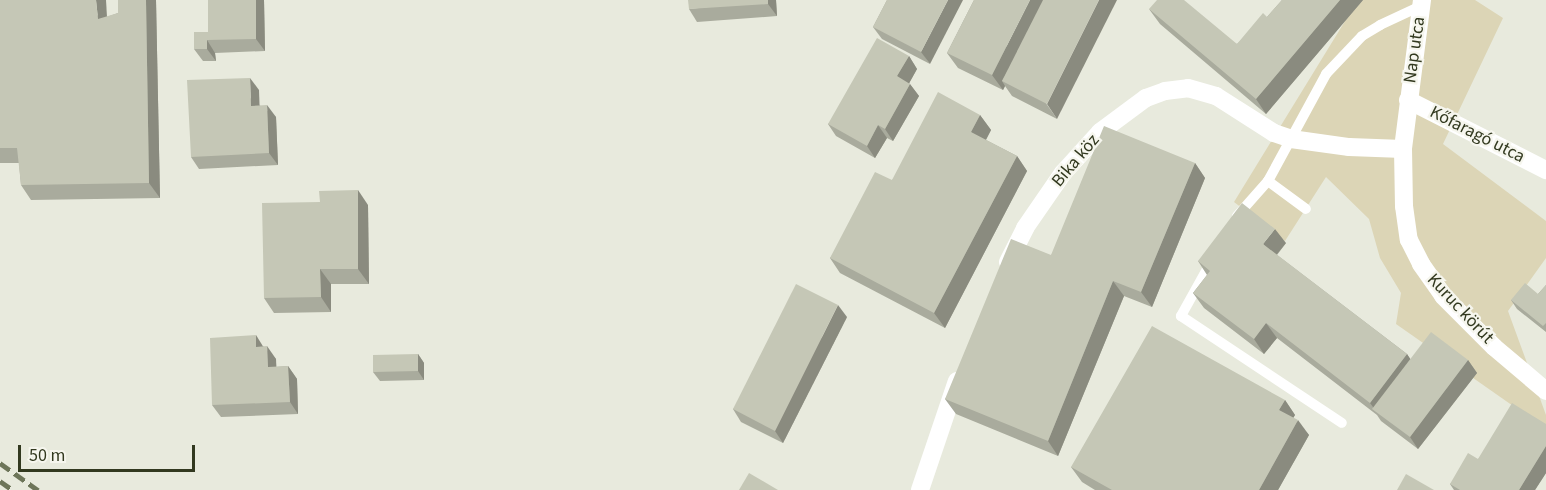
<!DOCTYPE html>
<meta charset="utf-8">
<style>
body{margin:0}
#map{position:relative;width:1546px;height:490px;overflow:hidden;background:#e8eadd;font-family:"Source Sans 3",sans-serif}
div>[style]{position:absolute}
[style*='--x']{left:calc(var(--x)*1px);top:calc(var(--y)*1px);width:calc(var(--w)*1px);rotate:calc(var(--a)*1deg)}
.green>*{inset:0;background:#dcd5b6}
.service>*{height:10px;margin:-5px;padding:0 5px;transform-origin:5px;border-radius:5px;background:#fff}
.minor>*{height:18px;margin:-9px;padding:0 9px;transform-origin:9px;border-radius:9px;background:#fff}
.tertiary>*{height:18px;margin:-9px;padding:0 9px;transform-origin:9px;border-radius:9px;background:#fff}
.rail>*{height:4.5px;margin-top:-2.25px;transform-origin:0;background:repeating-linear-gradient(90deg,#6d7559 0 12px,transparent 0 18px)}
.wall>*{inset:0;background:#a9ab9d}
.shaded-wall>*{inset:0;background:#8a8b7f}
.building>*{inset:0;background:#c5c7b6}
span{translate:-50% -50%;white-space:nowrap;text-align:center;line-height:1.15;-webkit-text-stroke:4.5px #f6f6ee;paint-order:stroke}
.street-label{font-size:18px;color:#32391f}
.scale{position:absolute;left:18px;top:445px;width:177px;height:27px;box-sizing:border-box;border:3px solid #32391f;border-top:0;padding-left:8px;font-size:18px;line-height:21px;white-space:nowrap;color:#32391f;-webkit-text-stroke:4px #f6f6ee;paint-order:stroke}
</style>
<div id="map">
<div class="green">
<div style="clip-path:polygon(1358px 0,1475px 0,1503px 18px,1443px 144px,1546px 221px,1546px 258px,1508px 311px,1546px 415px,1546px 429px,1396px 324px,1401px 293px,1380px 258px,1369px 219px,1326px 177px,1285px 241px,1234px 202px)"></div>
</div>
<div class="service">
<div style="--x:1268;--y:181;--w:47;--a:36.4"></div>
<div style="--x:1237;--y:216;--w:47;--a:-48.5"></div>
<div style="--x:1268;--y:181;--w:122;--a:-61.5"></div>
<div style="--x:1326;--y:74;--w:52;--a:-46.5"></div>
<div style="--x:1362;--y:36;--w:21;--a:-31"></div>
<div style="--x:1380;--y:25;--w:45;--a:-24.9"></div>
<div style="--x:1211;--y:262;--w:62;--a:119.1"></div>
<div style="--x:1181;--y:316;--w:193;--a:33.6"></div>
</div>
<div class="minor">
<div style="--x:1408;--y:100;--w:155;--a:26.9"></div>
<div style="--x:1008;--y:262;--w:38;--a:-63"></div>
<div style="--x:1025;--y:228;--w:67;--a:-55.4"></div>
<div style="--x:1063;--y:173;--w:55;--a:-47.9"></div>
<div style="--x:1100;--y:132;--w:57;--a:-36.5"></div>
<div style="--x:1146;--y:98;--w:20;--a:-20"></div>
<div style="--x:1165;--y:91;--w:23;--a:-7"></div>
<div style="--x:1188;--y:88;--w:29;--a:16"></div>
<div style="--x:1216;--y:96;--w:69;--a:32.5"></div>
<div style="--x:1274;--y:133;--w:18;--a:19"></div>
<div style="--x:1291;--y:139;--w:59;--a:7.9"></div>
<div style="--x:1349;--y:147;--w:54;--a:2.1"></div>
<div style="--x:920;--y:490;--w:115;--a:-71.3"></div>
</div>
<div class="tertiary">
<div style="--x:1422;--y:0;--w:150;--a:97.3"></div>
<div style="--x:1403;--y:149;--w:57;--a:89"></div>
<div style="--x:1404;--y:206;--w:34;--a:82"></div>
<div style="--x:1409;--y:240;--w:27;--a:63"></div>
<div style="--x:1421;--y:264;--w:39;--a:55"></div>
<div style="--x:1443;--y:296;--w:72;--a:45"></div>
<div style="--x:1494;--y:347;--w:68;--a:40.2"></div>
</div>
<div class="rail">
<div style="--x:0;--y:463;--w:47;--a:35.4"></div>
<div style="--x:0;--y:481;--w:16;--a:35"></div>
</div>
<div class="wall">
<div style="clip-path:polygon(0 0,107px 17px,118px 13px,118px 0,156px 0,160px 198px,31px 200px,21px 185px,19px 163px,0 163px)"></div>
<div style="clip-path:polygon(264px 0,265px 51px,215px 53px,216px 61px,203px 61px,194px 49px,208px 32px)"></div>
<div style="clip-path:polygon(776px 0,777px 16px,697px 22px,689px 9px)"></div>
<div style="clip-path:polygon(887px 0,930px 64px,882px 39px,873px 27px)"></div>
<div style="clip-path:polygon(974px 0,1057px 119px,1012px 96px,1005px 86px,1003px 90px,958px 68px,947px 53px)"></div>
<div style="clip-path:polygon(1282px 0,1363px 0,1266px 114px,1160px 24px,1149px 9px,1237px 44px,1267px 17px)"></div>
<div style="clip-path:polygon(909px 56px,917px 69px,909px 83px,919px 96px,893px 141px,887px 138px,875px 158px,836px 136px,828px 124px)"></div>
<div style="clip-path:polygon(259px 90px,259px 105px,276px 117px,278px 165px,199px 169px,191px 157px)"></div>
<div style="clip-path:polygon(980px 115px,991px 130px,986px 140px,1017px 156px,1027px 171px,945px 328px,840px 273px,830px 258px,892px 180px)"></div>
<div style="clip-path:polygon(1195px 163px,1205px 178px,1152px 307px,1124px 296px,1058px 456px,956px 414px,945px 399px,1051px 255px)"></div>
<div style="clip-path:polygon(368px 205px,369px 284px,331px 284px,331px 312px,274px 313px,264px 298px)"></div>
<div style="clip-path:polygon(1286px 243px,1277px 255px,1407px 354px,1410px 359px,1468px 360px,1477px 373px,1418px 449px,1381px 421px,1377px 415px,1277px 338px,1264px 354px,1204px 308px,1193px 293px,1207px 275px,1198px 261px)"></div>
<div style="clip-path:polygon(1546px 285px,1546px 332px,1517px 309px,1511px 300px,1538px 294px)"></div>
<div style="clip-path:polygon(847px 317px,783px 443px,741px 422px,733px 409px)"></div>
<div style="clip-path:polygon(263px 346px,276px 359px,276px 367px,288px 366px,297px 379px,298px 414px,221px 417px,212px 405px)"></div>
<div style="clip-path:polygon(418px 354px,424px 363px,424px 380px,380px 381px,373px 372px)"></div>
<div style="clip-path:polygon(1285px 400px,1295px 415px,1293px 418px,1309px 435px,1278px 490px,1095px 490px,1082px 482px,1071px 467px)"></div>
<div style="clip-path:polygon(1546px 424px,1546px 473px,1535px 490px,1454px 490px,1450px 484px,1478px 459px)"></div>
</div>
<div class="shaded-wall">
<div style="clip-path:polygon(96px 0,106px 0,108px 34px,98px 19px)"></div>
<div style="clip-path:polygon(146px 0,156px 0,160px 198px,149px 183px)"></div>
<div style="clip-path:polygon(256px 0,264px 0,265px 51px,256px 39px)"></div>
<div style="clip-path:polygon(768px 0,776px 0,777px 16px,768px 4px)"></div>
<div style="clip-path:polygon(948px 0,963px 0,930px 64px,921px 52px)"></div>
<div style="clip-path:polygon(1030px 0,1048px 0,1002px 81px,1005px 86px,1003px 90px,992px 75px)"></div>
<div style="clip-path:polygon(1099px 0,1117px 0,1057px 119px,1047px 104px)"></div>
<div style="clip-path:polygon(1340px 0,1363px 0,1266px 114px,1256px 99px)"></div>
<div style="clip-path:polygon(207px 40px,215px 53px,216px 61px,207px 49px)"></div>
<div style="clip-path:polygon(909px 56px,917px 69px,906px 89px,897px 76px)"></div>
<div style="clip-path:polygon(250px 78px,259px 90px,260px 118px,251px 106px)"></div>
<div style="clip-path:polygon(910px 84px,919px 96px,893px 141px,885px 129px)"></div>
<div style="clip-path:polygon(267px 105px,276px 117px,278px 165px,269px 153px)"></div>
<div style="clip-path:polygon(980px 115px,991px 130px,982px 147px,971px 132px)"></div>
<div style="clip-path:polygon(878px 125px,887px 138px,875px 158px,867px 146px)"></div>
<div style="clip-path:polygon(1017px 156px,1027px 171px,945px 328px,934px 313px)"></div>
<div style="clip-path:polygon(1195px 163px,1205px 178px,1152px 307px,1141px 292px)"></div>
<div style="clip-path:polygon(358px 190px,368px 205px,369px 284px,358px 269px)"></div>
<div style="clip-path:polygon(1275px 229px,1286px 243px,1273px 259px,1263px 244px)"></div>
<div style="clip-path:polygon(320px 269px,331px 284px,331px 312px,321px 297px)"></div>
<div style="clip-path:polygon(1113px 281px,1124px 296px,1058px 456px,1048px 441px)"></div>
<div style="clip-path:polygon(838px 305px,847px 317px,783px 443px,775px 431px)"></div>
<div style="clip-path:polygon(1266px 323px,1277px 338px,1264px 354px,1254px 339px)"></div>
<div style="clip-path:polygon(256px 335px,264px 348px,256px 347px)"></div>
<div style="clip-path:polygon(267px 346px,276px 359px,277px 379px,268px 367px)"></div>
<div style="clip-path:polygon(418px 354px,424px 363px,424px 380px,418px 371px)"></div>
<div style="clip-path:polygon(1407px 354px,1417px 369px,1376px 411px,1370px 403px)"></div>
<div style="clip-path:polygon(1468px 360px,1477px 373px,1418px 449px,1410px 437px)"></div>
<div style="clip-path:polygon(288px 366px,297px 379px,298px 414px,290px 402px)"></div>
<div style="clip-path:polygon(1285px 400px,1295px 415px,1289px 425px,1279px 410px)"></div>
<div style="clip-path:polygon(1298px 420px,1309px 435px,1278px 490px,1259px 490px)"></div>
<div style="clip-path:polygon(1546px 446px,1546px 473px,1535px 490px,1519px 490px)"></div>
</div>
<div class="building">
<div style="clip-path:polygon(0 0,96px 0,98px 19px,118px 13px,118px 0,146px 0,149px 183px,21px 185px,17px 148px,0 148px)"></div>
<div style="clip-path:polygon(208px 0,256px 0,256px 39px,207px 40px,207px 49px,194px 49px,194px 32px,208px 32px)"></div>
<div style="clip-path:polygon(688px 0,768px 0,768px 4px,689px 9px)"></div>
<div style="clip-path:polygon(887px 0,948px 0,921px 52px,873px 27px)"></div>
<div style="clip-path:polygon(974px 0,1030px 0,992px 75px,947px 53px)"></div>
<div style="clip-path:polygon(1043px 0,1099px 0,1047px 104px,1002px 81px)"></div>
<div style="clip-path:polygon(1157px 0,1184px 0,1237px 44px,1263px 13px,1267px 17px,1282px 0,1340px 0,1256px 99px,1149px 9px)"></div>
<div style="clip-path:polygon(877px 38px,909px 56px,897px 76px,910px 84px,885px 129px,878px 125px,867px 146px,828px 124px)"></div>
<div style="clip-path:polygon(250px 78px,251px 106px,267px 105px,269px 153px,191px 157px,187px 80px)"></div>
<div style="clip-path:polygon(938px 92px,980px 115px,971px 132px,1017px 156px,934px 313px,830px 258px,875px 172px,892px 180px)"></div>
<div style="clip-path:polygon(1104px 126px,1195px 163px,1141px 292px,1113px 281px,1048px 441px,945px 399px,1011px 239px,1051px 255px)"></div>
<div style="clip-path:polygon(358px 190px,358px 269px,320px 269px,321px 297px,264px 298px,262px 203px,320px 202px,319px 191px)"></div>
<div style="clip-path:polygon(1242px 203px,1275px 229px,1263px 244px,1407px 354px,1370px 403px,1266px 323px,1254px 339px,1193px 293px,1210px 271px,1198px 261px)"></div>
<div style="clip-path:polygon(1525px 283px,1538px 294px,1546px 285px,1546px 323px,1543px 326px,1511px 300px)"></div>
<div style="clip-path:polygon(796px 284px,838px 305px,775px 431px,733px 409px)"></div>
<div style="clip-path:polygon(1152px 326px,1285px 400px,1279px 410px,1298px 420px,1259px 490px,1112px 490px,1071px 467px)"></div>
<div style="clip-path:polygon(1431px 332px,1468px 360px,1410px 437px,1372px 409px)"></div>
<div style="clip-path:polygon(256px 335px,256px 347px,267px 346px,268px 367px,288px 366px,290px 402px,212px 405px,210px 338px)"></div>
<div style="clip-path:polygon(418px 354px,418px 371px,373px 372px,373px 355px)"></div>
<div style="clip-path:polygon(1512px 403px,1546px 424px,1546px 446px,1519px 490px,1460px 490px,1450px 484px,1468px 453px,1478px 459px)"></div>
<div style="clip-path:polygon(749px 473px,778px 490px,739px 490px)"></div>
<div style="clip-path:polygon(1406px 474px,1434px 490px,1397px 490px)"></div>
</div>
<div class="street-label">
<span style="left:1415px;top:50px;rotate:-82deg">Nap utca</span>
<span style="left:1477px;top:135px;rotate:27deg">Kőfaragó utca</span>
<span style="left:1076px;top:161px;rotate:-50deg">Bika köz</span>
<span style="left:1460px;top:309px;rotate:47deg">Kuruc körút</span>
</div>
<div class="scale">50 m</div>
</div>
